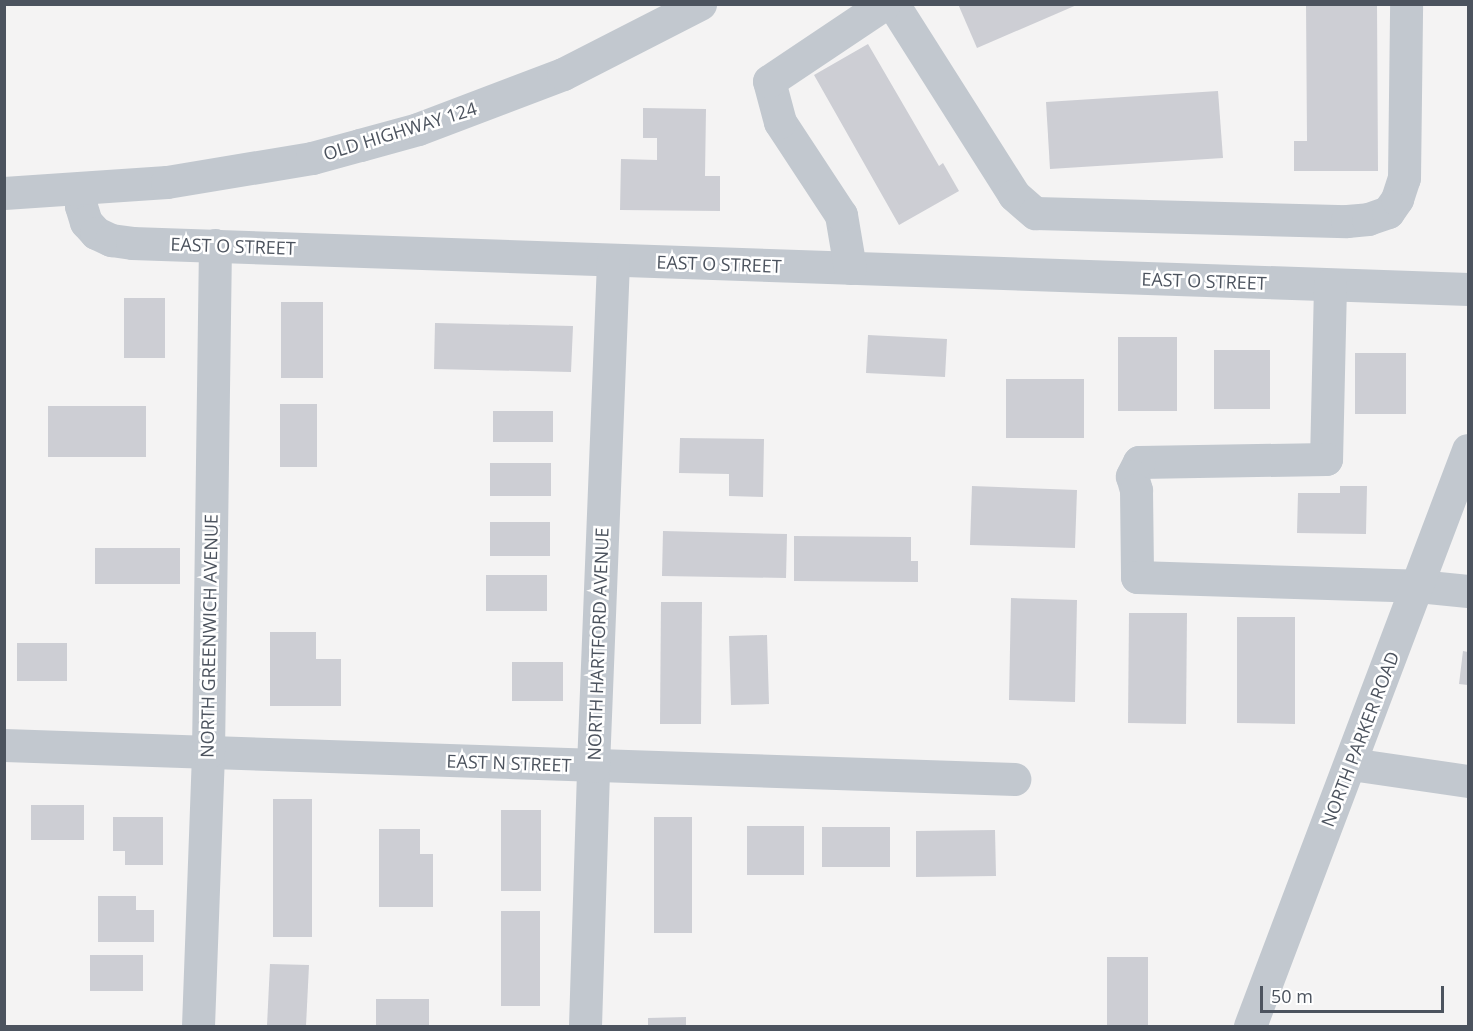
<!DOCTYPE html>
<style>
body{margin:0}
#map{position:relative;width:1473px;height:1031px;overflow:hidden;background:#f4f3f3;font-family:"Open Sans",sans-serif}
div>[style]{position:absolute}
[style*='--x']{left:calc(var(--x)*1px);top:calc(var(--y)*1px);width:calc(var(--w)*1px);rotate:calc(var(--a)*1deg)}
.building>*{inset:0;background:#cdced4}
.minor>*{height:33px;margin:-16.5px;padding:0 16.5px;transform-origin:16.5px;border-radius:16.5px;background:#c2c8cf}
span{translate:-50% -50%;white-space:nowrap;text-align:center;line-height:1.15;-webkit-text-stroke:5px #fff;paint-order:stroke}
.street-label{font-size:18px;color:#4c535e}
.frame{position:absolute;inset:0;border:6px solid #4c535e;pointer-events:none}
.scale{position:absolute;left:1260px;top:986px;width:184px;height:27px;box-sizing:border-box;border:3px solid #4c535e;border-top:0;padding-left:8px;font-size:18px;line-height:21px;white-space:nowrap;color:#4c535e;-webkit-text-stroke:4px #fff;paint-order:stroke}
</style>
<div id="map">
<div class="building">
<div style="clip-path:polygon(958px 4px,1079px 4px,977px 48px)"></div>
<div style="clip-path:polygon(1306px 4px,1377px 4px,1378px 171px,1294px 171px,1294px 141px,1307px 141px)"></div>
<div style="clip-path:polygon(868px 44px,939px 166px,943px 163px,959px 191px,899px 225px,814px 75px)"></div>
<div style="clip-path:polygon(1218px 91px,1223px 158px,1050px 169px,1046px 102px)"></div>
<div style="clip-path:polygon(643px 108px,706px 109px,705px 176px,720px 176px,720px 211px,620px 210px,621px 159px,657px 160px,657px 138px,643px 138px)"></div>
<div style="clip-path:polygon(124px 298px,165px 298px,165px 358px,124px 358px)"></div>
<div style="clip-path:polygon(281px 302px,323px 302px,323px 378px,281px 378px)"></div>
<div style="clip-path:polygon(435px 323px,573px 326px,571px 372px,434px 369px)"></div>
<div style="clip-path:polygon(868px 335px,947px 339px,945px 377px,866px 373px)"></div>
<div style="clip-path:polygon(1118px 337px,1177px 337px,1177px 411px,1118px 411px)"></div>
<div style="clip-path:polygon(1214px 350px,1270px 350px,1270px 409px,1214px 409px)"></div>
<div style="clip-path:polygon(1355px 353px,1406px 353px,1406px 414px,1355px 414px)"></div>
<div style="clip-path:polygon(1006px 379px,1084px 379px,1084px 438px,1006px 438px)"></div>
<div style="clip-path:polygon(280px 404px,317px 404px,317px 467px,280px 467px)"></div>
<div style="clip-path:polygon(48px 406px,146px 406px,146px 457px,48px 457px)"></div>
<div style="clip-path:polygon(493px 411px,553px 411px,553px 442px,493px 442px)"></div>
<div style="clip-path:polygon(680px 438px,764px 439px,763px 497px,729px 496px,729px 474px,679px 473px)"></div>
<div style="clip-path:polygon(490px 463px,551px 463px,551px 496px,490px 496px)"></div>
<div style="clip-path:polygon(972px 486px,1077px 490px,1075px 548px,970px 545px)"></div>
<div style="clip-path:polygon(1340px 486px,1367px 486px,1366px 534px,1297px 533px,1298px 493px,1340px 493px)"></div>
<div style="clip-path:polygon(490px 522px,550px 522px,550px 556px,490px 556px)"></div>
<div style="clip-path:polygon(663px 531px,787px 534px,786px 578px,662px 576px)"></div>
<div style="clip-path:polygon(794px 536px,911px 537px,911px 561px,918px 561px,918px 582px,794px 581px)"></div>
<div style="clip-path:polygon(95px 548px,180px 548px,180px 584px,95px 584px)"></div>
<div style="clip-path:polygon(486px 575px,547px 575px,547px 611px,486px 611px)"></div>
<div style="clip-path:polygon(1011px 598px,1077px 600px,1075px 702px,1009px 700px)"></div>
<div style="clip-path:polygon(661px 602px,702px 602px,701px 724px,660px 724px)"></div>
<div style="clip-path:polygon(1129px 613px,1187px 613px,1186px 724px,1128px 723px)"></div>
<div style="clip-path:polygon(1237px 617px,1295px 617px,1295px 724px,1237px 723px)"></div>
<div style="clip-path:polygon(270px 632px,316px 632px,316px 659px,341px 659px,341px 706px,270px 706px)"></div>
<div style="clip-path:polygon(767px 635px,769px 704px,731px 705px,729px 636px)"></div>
<div style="clip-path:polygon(17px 643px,67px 643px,67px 681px,17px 681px)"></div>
<div style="clip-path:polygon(1463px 651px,1468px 652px,1468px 685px,1459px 684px)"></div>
<div style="clip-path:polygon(512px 662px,563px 662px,563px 701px,512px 701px)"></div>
<div style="clip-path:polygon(273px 799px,312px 799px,312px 937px,273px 937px)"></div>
<div style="clip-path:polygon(31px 805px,84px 805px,84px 840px,31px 840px)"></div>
<div style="clip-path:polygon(501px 810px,541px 810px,541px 891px,501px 891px)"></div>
<div style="clip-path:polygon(113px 817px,163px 817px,163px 865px,125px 865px,125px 851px,113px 851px)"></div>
<div style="clip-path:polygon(654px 817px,692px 817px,692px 933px,654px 933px)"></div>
<div style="clip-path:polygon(747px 826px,804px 826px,804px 875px,747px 875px)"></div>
<div style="clip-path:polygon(822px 827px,890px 827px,890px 867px,822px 867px)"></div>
<div style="clip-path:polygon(379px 829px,420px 829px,420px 854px,433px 854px,433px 907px,379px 907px)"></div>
<div style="clip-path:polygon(995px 830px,996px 876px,916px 877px,916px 831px)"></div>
<div style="clip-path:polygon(98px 896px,136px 896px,136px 910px,154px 910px,154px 942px,98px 942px)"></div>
<div style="clip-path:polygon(501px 911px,540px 911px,540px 1006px,501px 1006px)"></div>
<div style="clip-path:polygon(90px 955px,143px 955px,143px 991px,90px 991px)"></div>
<div style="clip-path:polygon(1107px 957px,1148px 957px,1148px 1026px,1107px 1026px)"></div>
<div style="clip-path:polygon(270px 964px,309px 965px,306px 1026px,267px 1026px)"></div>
<div style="clip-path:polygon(376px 999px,429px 999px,429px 1026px,376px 1026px)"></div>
<div style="clip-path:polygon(686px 1017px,686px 1026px,648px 1026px,648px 1018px)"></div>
</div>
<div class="minor">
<div style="--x:893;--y:4;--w:226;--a:57.6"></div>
<div style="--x:1014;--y:195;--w:28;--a:41"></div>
<div style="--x:1035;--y:213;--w:312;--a:1.5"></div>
<div style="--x:1347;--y:221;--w:21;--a:-5"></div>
<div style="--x:1368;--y:219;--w:21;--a:-19"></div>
<div style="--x:1388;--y:212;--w:16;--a:-55"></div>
<div style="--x:1397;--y:199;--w:22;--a:-72"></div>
<div style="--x:1404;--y:178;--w:174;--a:-89.3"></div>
<div style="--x:81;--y:188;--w:18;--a:90"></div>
<div style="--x:81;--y:206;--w:17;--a:73"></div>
<div style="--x:86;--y:222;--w:15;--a:48"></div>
<div style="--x:96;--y:233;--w:17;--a:25"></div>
<div style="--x:111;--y:240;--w:21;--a:8"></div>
<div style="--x:132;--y:243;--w:1337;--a:1.97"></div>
<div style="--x:4;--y:193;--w:163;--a:-3.9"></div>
<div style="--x:167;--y:182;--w:147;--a:-9.4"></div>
<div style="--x:312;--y:158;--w:50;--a:-15.2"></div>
<div style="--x:360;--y:145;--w:60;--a:-15.4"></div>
<div style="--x:418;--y:129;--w:155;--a:-20.8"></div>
<div style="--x:563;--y:74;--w:154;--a:-27.1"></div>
<div style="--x:850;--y:268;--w:54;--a:-99.6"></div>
<div style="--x:841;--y:215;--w:111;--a:-123.3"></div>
<div style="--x:780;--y:122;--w:42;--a:-105"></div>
<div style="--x:769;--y:81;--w:138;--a:-33.8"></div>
<div style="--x:1330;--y:285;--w:174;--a:91.3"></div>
<div style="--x:1326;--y:459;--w:187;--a:179.1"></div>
<div style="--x:1139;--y:462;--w:16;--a:117"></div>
<div style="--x:1132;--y:476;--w:15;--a:74"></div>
<div style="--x:1136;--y:490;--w:87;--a:89.3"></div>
<div style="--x:1137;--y:577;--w:281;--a:1.8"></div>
<div style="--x:1418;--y:586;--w:50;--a:5.7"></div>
<div style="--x:4;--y:745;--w:1011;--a:1.93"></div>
<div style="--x:1351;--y:764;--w:118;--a:8.3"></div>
<div style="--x:198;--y:1026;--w:274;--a:-87.9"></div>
<div style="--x:208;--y:752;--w:507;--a:-89.21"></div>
<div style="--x:585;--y:1026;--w:260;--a:-88.2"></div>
<div style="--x:593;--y:766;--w:505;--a:-87.73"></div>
<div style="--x:1250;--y:1026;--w:616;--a:-69.27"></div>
</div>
<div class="street-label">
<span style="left:400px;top:131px;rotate:-17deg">OLD HIGHWAY 124</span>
<span style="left:233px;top:246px;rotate:2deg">EAST O STREET</span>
<span style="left:719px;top:264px;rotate:2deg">EAST O STREET</span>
<span style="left:1204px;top:281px;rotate:2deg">EAST O STREET</span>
<span style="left:209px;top:636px;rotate:-89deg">NORTH GREENWICH AVENUE</span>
<span style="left:598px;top:644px;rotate:-88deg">NORTH HARTFORD AVENUE</span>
<span style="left:1360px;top:739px;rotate:-69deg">NORTH PARKER ROAD</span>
<span style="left:509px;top:763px;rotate:2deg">EAST N STREET</span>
</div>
<div class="frame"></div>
<div class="scale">50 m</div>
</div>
